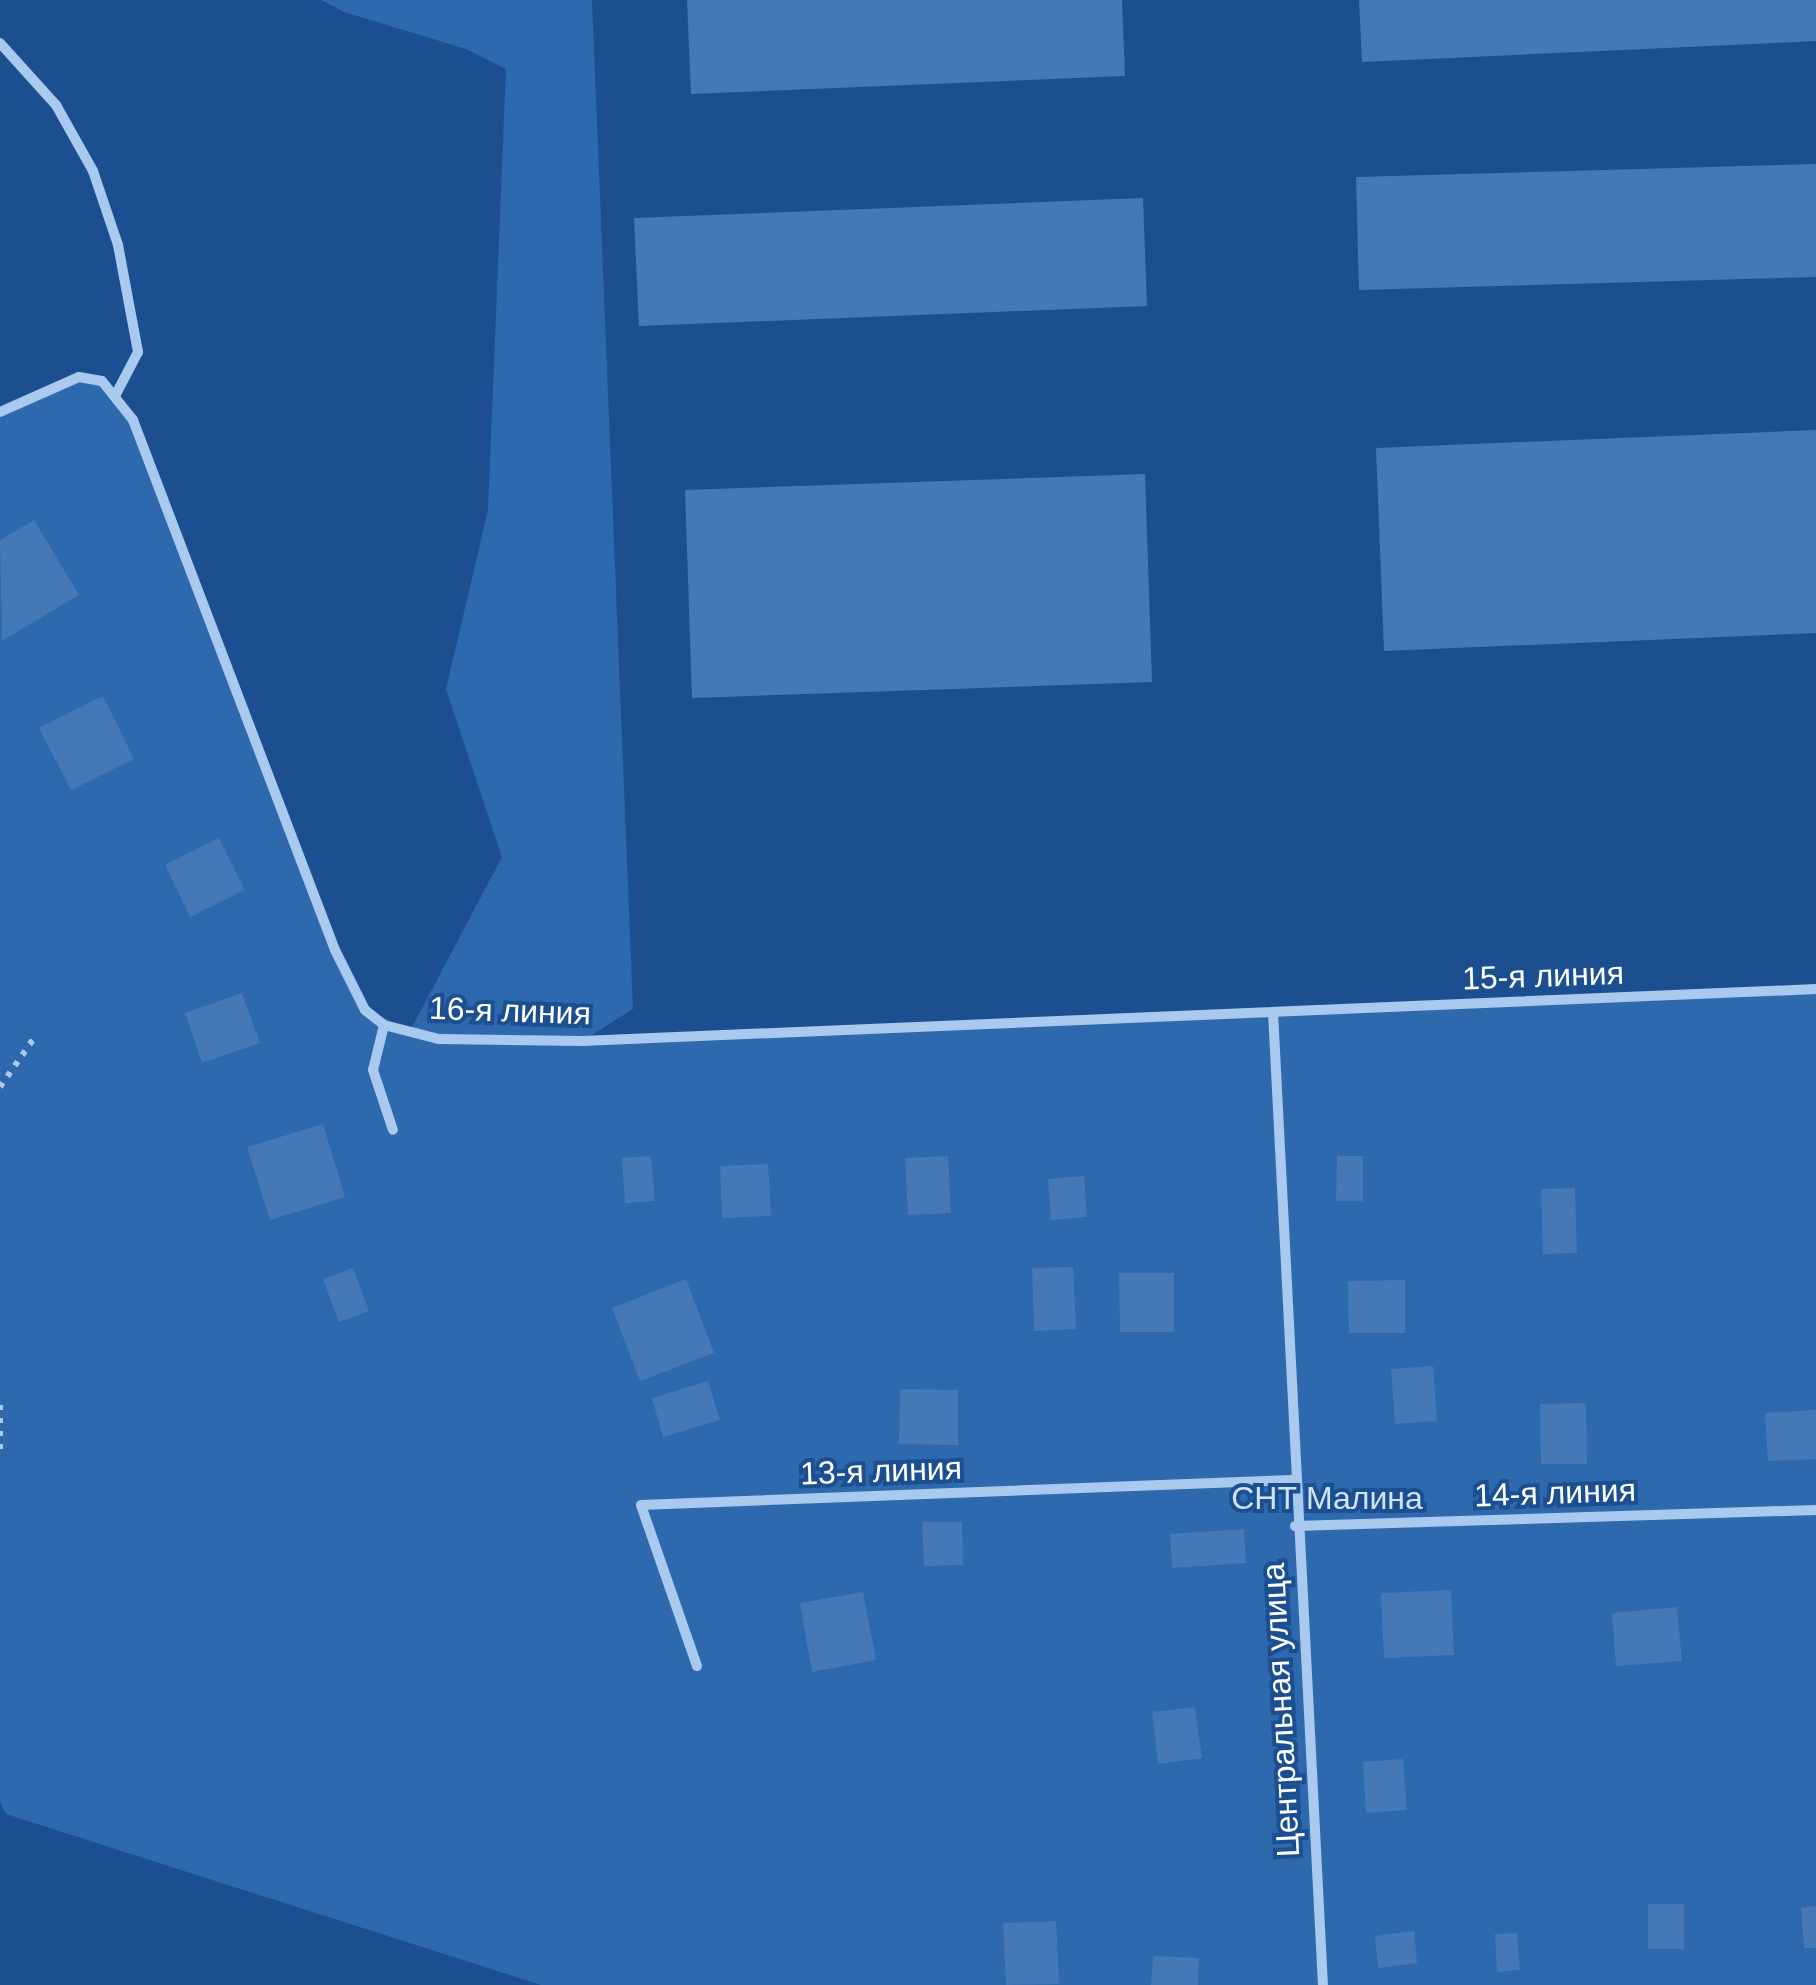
<!DOCTYPE html>
<meta charset="utf-8">
<style>
body{margin:0}
#map{position:relative;width:1816px;height:1985px;overflow:hidden;background:#1b4f8f;font-family:Arial,sans-serif}
div>[style]{position:absolute}
[style*='--x']{left:calc(var(--x)*1px);top:calc(var(--y)*1px);width:calc(var(--w)*1px);rotate:calc(var(--a)*1deg)}
.green>*{inset:0;background:#2e69ad}
.building>*{inset:0;background:#4478b7}
.path>*{height:6px;margin-top:-3px;transform-origin:0;background:repeating-linear-gradient(90deg,#a9c9ee 0 5px,transparent 0 13px)}
.street>*{height:10px;margin:-5px;padding:0 5px;transform-origin:5px;border-radius:5px;background:#a9c9ee}
span{translate:-50% -50%;white-space:nowrap;text-align:center;line-height:1.15;-webkit-text-stroke:8px #1b4f8f;paint-order:stroke}
.street-label{font-size:32px;color:#fff}
.park-label{font-size:32px;color:#cfe3fa}
</style>
<div id="map">
<div class="green">
<div style="clip-path:polygon(321px 0,592px 0,633px 1009px,584px 1040px,1816px 989px,1816px 1985px,541px 1985px,6px 1814px,0 1802px,0 412px,79px 377px,102px 381px,133px 420px,335px 950px,365px 1010px,410px 1031px,502px 857px,446px 689px,488px 510px,506px 69px,466px 49px,344px 12px)"></div>
</div>
<div class="building">
<div style="clip-path:polygon(687px 0,1122px 0,1125px 76px,691px 94px)"></div>
<div style="clip-path:polygon(1359px 0,1816px 0,1816px 41px,1362px 62px)"></div>
<div style="clip-path:polygon(1816px 164px,1816px 277px,1359px 290px,1356px 177px)"></div>
<div style="clip-path:polygon(1143px 198px,1147px 306px,639px 326px,634px 218px)"></div>
<div style="clip-path:polygon(1816px 430px,1816px 633px,1384px 651px,1376px 448px)"></div>
<div style="clip-path:polygon(1145px 474px,1152px 682px,692px 698px,685px 490px)"></div>
<div style="clip-path:polygon(34px 520px,79px 595px,2px 641px,0 540px)"></div>
<div style="clip-path:polygon(103px 696px,134px 759px,71px 790px,39px 728px)"></div>
<div style="clip-path:polygon(219px 838px,245px 890px,190px 917px,165px 865px)"></div>
<div style="clip-path:polygon(242px 993px,260px 1043px,202px 1063px,185px 1013px)"></div>
<div style="clip-path:polygon(323px 1124px,345px 1197px,270px 1220px,247px 1147px)"></div>
<div style="clip-path:polygon(651px 1156px,655px 1201px,625px 1203px,622px 1158px)"></div>
<div style="clip-path:polygon(948px 1156px,951px 1213px,908px 1215px,905px 1158px)"></div>
<div style="clip-path:polygon(1337px 1156px,1363px 1156px,1363px 1201px,1336px 1201px)"></div>
<div style="clip-path:polygon(768px 1164px,771px 1216px,722px 1218px,720px 1166px)"></div>
<div style="clip-path:polygon(1084px 1176px,1087px 1217px,1051px 1220px,1048px 1179px)"></div>
<div style="clip-path:polygon(1575px 1188px,1577px 1253px,1543px 1254px,1541px 1189px)"></div>
<div style="clip-path:polygon(1073px 1267px,1076px 1329px,1034px 1331px,1032px 1268px)"></div>
<div style="clip-path:polygon(353px 1268px,369px 1311px,339px 1322px,323px 1279px)"></div>
<div style="clip-path:polygon(1119px 1273px,1174px 1273px,1174px 1332px,1120px 1332px)"></div>
<div style="clip-path:polygon(686px 1279px,714px 1353px,640px 1381px,612px 1308px)"></div>
<div style="clip-path:polygon(1405px 1280px,1405px 1333px,1349px 1333px,1348px 1281px)"></div>
<div style="clip-path:polygon(1433px 1366px,1437px 1421px,1395px 1424px,1391px 1369px)"></div>
<div style="clip-path:polygon(708px 1381px,720px 1420px,663px 1437px,652px 1398px)"></div>
<div style="clip-path:polygon(900px 1389px,958px 1390px,958px 1445px,899px 1444px)"></div>
<div style="clip-path:polygon(1586px 1403px,1587px 1464px,1541px 1464px,1540px 1404px)"></div>
<div style="clip-path:polygon(1816px 1410px,1816px 1459px,1768px 1461px,1765px 1413px)"></div>
<div style="clip-path:polygon(922px 1522px,962px 1522px,963px 1565px,924px 1566px)"></div>
<div style="clip-path:polygon(1244px 1529px,1246px 1563px,1172px 1568px,1170px 1534px)"></div>
<div style="clip-path:polygon(1451px 1590px,1454px 1655px,1384px 1658px,1381px 1593px)"></div>
<div style="clip-path:polygon(863px 1592px,876px 1660px,812px 1672px,800px 1603px)"></div>
<div style="clip-path:polygon(1677px 1607px,1682px 1661px,1616px 1666px,1612px 1613px)"></div>
<div style="clip-path:polygon(1195px 1707px,1202px 1758px,1158px 1764px,1152px 1712px)"></div>
<div style="clip-path:polygon(1403px 1759px,1407px 1810px,1366px 1813px,1363px 1762px)"></div>
<div style="clip-path:polygon(1648px 1904px,1684px 1904px,1684px 1949px,1648px 1949px)"></div>
<div style="clip-path:polygon(1816px 1906px,1816px 1948px,1804px 1948px,1801px 1908px)"></div>
<div style="clip-path:polygon(1056px 1921px,1059px 1984px,1006px 1985px,1003px 1923px)"></div>
<div style="clip-path:polygon(1414px 1931px,1417px 1963px,1378px 1968px,1375px 1936px)"></div>
<div style="clip-path:polygon(1517px 1933px,1520px 1970px,1497px 1972px,1495px 1934px)"></div>
<div style="clip-path:polygon(1153px 1956px,1199px 1958px,1198px 1985px,1151px 1985px)"></div>
</div>
<div class="path">
<div style="--x:0;--y:1087;--w:60;--a:-55.2"></div>
<div style="--x:0;--y:1405;--w:45;--a:90"></div>
</div>
<div class="street">
<div style="--x:0;--y:43;--w:84;--a:47.9"></div>
<div style="--x:56;--y:105;--w:76;--a:60.7"></div>
<div style="--x:93;--y:171;--w:78;--a:71.3"></div>
<div style="--x:118;--y:245;--w:109;--a:79.4"></div>
<div style="--x:138;--y:352;--w:50;--a:117.6"></div>
<div style="--x:0;--y:412;--w:86;--a:-23.9"></div>
<div style="--x:79;--y:377;--w:23;--a:10"></div>
<div style="--x:102;--y:381;--w:50;--a:51.5"></div>
<div style="--x:133;--y:420;--w:567;--a:69.14"></div>
<div style="--x:335;--y:950;--w:67;--a:63.4"></div>
<div style="--x:365;--y:1010;--w:24;--a:38"></div>
<div style="--x:384;--y:1025;--w:57;--a:14.3"></div>
<div style="--x:439;--y:1039;--w:143;--a:0.8"></div>
<div style="--x:582;--y:1041;--w:1235;--a:-2.41"></div>
<div style="--x:1273;--y:1012;--w:974;--a:87.06"></div>
<div style="--x:384;--y:1025;--w:46;--a:103.7"></div>
<div style="--x:373;--y:1070;--w:63;--a:71.6"></div>
<div style="--x:1295;--y:1526;--w:521;--a:-1.76"></div>
<div style="--x:697;--y:1666;--w:170;--a:-109.2"></div>
<div style="--x:641;--y:1505;--w:652;--a:-2.2"></div>
</div>
<div class="street-label">
<span style="left:1543px;top:976px;rotate:-2deg">15-я линия</span>
<span style="left:510px;top:1011px;rotate:2deg">16-я линия</span>
<span style="left:881px;top:1471px;rotate:-2deg">13-я линия</span>
<span style="left:1555px;top:1493px;rotate:-2deg">14-я линия</span>
<span style="left:1281px;top:1710px;rotate:-93deg">Центральная улица</span>
</div>
<div class="park-label">
<span style="left:1327px;top:1498px">СНТ Малина</span>
</div>
</div>
